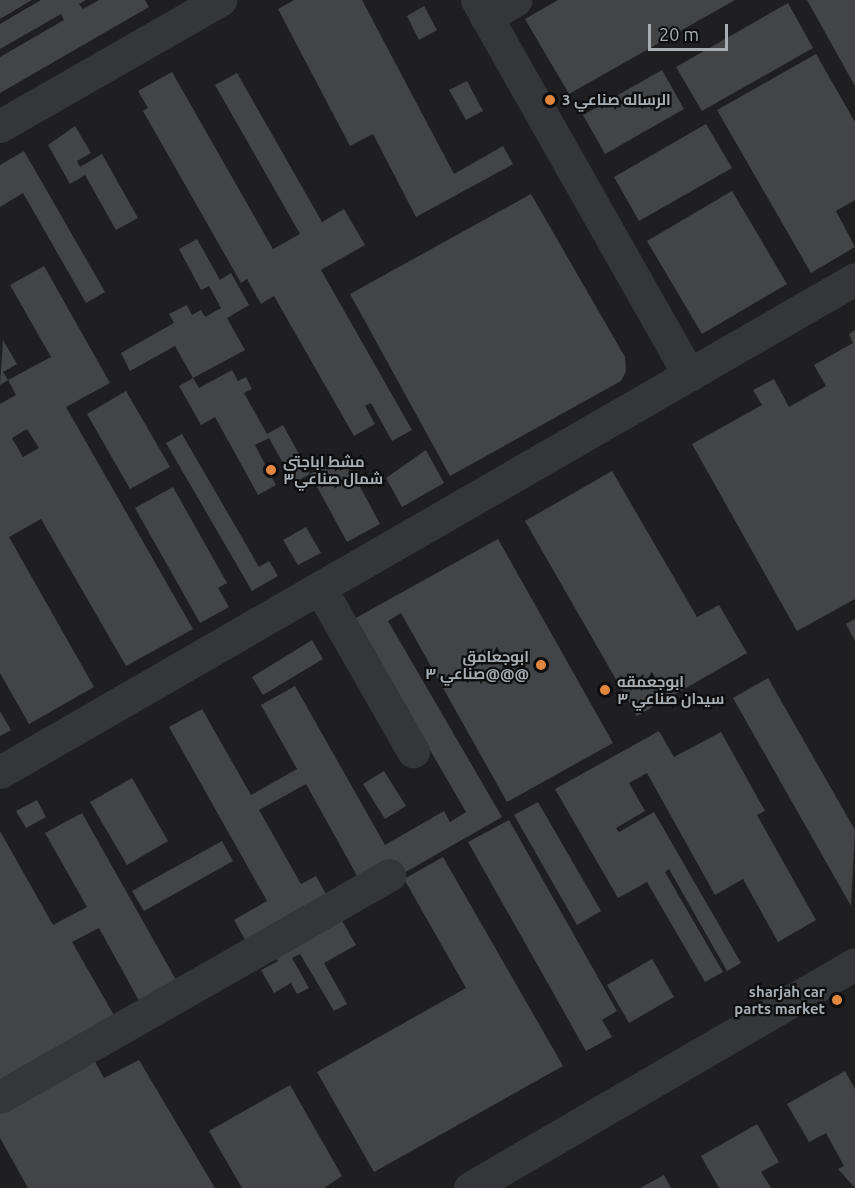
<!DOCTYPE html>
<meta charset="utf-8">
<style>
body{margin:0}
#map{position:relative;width:855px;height:1188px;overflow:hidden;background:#131314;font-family:Ubuntu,Cairo,sans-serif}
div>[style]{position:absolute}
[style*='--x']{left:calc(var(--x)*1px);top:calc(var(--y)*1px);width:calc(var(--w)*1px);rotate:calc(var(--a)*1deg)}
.built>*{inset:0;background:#1f1f21}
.building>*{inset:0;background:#424447}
.minor>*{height:33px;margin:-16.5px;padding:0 16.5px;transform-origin:16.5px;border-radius:16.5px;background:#343639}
.dots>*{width:16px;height:16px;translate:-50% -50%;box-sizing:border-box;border:3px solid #0e0e0f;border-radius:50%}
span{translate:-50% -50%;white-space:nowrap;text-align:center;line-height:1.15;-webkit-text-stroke:4.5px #0e0e0f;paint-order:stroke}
.poi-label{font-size:15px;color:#a6adb3;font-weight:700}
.left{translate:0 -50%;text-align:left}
.right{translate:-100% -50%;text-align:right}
.scale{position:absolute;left:648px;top:24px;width:80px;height:27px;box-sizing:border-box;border:3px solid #a6adb3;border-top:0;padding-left:8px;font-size:18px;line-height:21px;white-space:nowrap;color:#a6adb3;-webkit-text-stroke:4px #0e0e0f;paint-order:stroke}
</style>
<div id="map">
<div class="built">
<div style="clip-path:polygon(0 0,855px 0,855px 1188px,0 1188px)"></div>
</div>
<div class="building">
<div style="clip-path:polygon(0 0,32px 0,0 19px)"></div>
<div style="clip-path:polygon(41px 0,86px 0,79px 4px,83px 9px,99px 0,145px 0,149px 7px,0 93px,0 57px,64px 20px,61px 14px,0 49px,0 24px)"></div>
<div style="clip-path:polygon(294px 0,362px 0,454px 174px,503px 146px,513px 164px,416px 217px,373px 134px,350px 146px,278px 9px)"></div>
<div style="clip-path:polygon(558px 0,735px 0,569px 94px,525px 19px)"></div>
<div style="clip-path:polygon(807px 0,855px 0,855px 86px)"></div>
<div style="clip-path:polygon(788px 3px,813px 48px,702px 111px,676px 67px)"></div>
<div style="clip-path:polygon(424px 6px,437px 30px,419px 40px,407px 16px)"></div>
<div style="clip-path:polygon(816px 54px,855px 122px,855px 200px,836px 211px,855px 247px,811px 273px,717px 110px)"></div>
<div style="clip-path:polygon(662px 70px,684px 109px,605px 154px,583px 115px)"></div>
<div style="clip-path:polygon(172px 72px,273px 249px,300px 234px,215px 85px,237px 73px,322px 222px,344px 209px,365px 245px,321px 270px,412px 430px,392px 441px,371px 403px,365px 406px,375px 424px,354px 436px,274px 296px,261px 304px,247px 279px,241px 283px,143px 111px,148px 108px,138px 91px)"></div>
<div style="clip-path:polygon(467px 81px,483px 111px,466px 120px,449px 90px)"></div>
<div style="clip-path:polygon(706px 124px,732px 168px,639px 221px,614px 177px)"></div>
<div style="clip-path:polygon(75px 126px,91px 153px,77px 161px,80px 167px,102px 154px,138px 218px,116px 230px,85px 175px,70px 184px,48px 145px)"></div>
<div style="clip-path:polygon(24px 151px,105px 292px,86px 303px,23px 193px,0 207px,0 165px)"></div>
<div style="clip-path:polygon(732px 191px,787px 284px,702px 334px,647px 241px)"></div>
<div style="clip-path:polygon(531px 194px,625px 357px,626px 371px,621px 381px,450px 476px,350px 294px)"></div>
<div style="clip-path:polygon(197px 239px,220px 280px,231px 273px,249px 305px,227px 318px,245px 350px,193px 378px,199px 388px,232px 370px,238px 381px,246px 377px,252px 389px,244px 393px,267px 434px,283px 425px,310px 474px,294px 483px,269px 438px,255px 445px,276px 485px,258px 495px,215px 417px,201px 425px,179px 386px,193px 378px,175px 346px,130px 371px,121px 353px,174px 323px,169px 314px,187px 305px,192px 315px,201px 310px,205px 317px,221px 308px,209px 286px,201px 290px,179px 249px)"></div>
<div style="clip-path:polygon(evenodd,44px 266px,110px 383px,66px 407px,193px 629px,126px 666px,41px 519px,9px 537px,94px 687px,29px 724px,0 673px,0 404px,16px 395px,8px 380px,51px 357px,10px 285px,44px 266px,27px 429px,39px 448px,23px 457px,12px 438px,27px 429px)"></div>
<div style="clip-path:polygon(855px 330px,855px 599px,797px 631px,692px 444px,762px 405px,753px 390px,774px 379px,789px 407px,826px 386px,814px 365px,853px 343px,849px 334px)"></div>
<div style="clip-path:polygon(3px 340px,17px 364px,3px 372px,8px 380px,0 385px)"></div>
<div style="clip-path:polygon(126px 391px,170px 467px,130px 489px,87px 414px)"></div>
<div style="clip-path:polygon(182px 434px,259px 567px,269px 561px,278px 576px,252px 591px,166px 443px)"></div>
<div style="clip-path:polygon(426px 450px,444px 483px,402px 507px,386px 478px)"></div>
<div style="clip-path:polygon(344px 457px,380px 524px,347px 542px,310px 474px)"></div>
<div style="clip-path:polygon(612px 471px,697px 617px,719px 605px,747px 653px,637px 716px,525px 521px)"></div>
<div style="clip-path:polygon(173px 487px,227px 583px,218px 588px,229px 607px,200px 623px,135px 508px)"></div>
<div style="clip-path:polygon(306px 527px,321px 553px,298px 565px,283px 540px)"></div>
<div style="clip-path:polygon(498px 539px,613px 743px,507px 802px,401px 613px,388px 621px,502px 817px,402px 874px,361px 883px,306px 784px,259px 810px,301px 884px,316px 876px,326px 894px,247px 943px,234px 920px,267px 901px,169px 727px,202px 709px,251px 795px,297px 769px,261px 705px,295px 686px,385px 845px,444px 811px,450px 822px,466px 812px,354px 619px)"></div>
<div style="clip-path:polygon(855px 619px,855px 641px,846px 624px)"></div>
<div style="clip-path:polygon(312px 640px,323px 659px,263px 695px,252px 677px)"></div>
<div style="clip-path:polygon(768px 678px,855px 830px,851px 906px,733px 698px)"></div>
<div style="clip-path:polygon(0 711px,11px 730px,0 736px)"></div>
<div style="clip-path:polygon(659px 731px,674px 757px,721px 732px,765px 811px,757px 815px,816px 920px,778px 942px,743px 879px,715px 895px,647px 773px,629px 783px,645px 811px,616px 828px,619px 832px,654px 812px,741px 963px,727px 971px,669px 869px,665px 872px,723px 972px,705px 982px,647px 882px,618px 898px,555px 789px)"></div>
<div style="clip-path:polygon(384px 771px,406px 806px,385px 819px,363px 784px)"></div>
<div style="clip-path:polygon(132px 778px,168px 841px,127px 865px,90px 802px)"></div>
<div style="clip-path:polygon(37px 800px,46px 817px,26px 828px,16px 811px)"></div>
<div style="clip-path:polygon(538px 802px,601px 911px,577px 925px,514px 815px)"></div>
<div style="clip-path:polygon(82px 813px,180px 987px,143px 1008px,99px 928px,72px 942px,119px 1024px,0 1090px,0 831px,53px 925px,87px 907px,45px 833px)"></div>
<div style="clip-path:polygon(509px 820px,617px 1011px,602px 1020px,612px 1037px,586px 1051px,468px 842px)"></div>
<div style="clip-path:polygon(222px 841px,233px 861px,144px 911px,132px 891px)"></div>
<div style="clip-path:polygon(443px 857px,563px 1066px,374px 1172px,317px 1072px,466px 988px,404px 879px)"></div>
<div style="clip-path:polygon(340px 917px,356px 945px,324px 963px,347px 1004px,334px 1011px,300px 954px,292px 958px,309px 988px,297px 994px,291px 983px,274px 993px,261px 970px,278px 961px,274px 954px)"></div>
<div style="clip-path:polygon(652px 959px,674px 997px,629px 1023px,607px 985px)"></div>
<div style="clip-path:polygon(88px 1049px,104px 1078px,139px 1060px,215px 1188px,28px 1188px,0 1138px,0 1101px)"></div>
<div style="clip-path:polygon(845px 1071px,855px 1089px,855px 1188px,838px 1169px,844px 1166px,826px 1133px,809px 1142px,787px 1104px)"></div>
<div style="clip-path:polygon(290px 1085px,342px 1176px,324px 1188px,242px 1188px,209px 1131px)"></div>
<div style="clip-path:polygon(757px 1124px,779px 1162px,761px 1172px,771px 1188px,719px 1188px,701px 1156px)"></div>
<div style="clip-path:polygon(664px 1175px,671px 1188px,640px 1188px)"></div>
</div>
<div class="minor">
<div style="--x:477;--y:0;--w:431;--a:60.5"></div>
<div style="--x:486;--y:17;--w:34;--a:-30"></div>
<div style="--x:0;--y:126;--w:254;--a:-29.8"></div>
<div style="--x:320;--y:588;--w:188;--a:60.3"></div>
<div style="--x:0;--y:772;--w:987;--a:-29.97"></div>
<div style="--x:0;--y:1097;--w:448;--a:-29.7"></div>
<div style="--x:470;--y:1188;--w:445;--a:-30.2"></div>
</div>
<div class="dots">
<div style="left:550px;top:100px;background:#e2873d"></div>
<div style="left:271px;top:470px;background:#e2873d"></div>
<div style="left:541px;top:665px;background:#e2873d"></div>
<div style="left:605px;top:690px;background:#e2873d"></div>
<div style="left:837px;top:1000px;background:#e2873d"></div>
</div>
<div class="poi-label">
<span class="left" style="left:562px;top:100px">الرساله صناعي 3</span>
<span class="left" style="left:283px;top:470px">مشط اباجتي<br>شمال صناعي٣</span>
<span class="right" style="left:529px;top:665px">ابوجعامق<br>صناعي ٣@@@</span>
<span class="left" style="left:617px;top:690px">ابوجعمقه<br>سيدان صناعي ٣</span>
<span class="right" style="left:825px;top:1000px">sharjah car<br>parts market</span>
</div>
<div class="scale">20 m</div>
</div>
